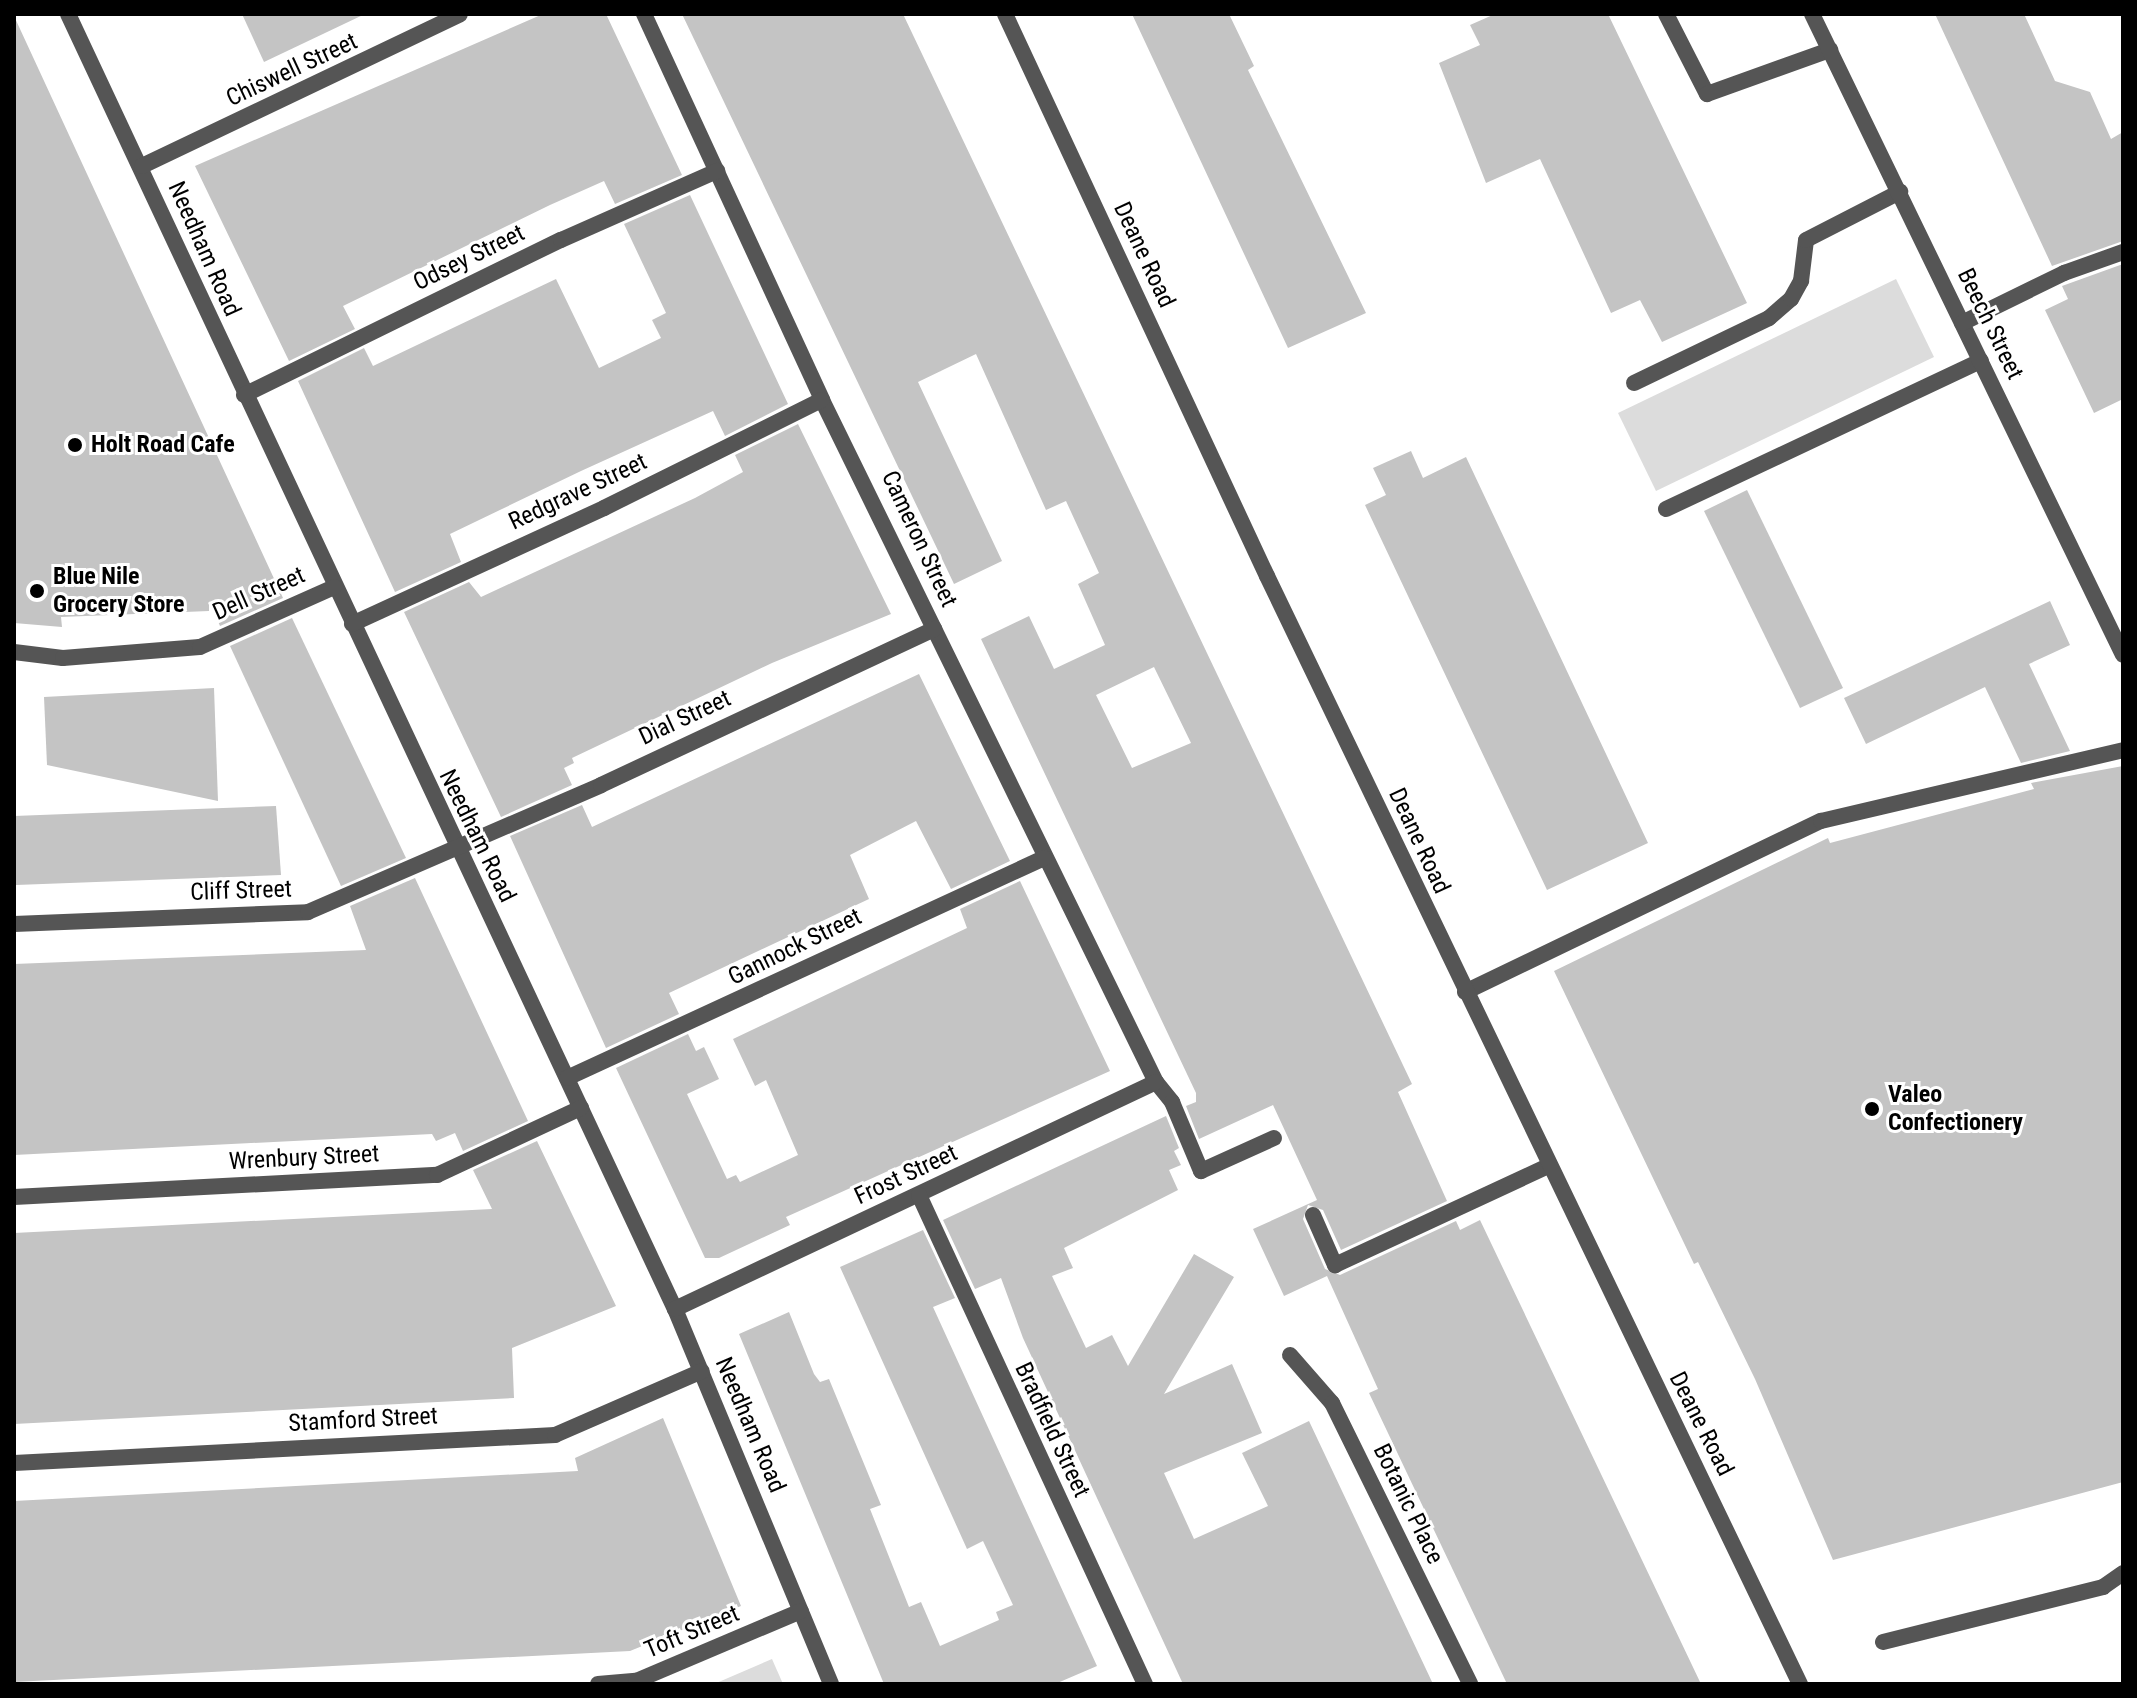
<!DOCTYPE html>
<style>
body{margin:0}
#map{position:relative;width:2137px;height:1698px;overflow:hidden;background:#fff;font-family:"Roboto Condensed",sans-serif}
div>[style]{position:absolute}
[style*='--x']{left:calc(var(--x)*1px);top:calc(var(--y)*1px);width:calc(var(--w)*1px);rotate:calc(var(--a)*1deg)}
.green>*{inset:0;background:#dcdcdc}
.building>*{inset:0;background:#c4c4c4}
.lane>*{height:16px;margin:-8px;padding:0 8px;transform-origin:8px;border-radius:8px;background:#555}
.street>*{height:16px;margin:-8px;padding:0 8px;transform-origin:8px;border-radius:8px;background:#555}
.dots>*{width:22px;height:22px;translate:-50% -50%;box-sizing:border-box;border:4px solid #fff;border-radius:50%}
span{translate:-50% -50%;white-space:nowrap;text-align:center;line-height:1.15;-webkit-text-stroke:6px #fff;paint-order:stroke}
.street-label{font-size:24px;color:#000}
.poi-label{font-size:24px;color:#000;font-weight:700}
.left{translate:0 -50%;text-align:left}
.frame{position:absolute;inset:0;border:16px solid #000;pointer-events:none}
</style>
<div id="map">
<div class="green">
<div style="clip-path:polygon(1896px 279px,1934px 357px,1656px 491px,1618px 413px)"></div>
<div style="clip-path:polygon(772px 1659px,783px 1684px,714px 1684px)"></div>
</div>
<div class="building">
<div style="clip-path:polygon(242px 14px,365px 14px,264px 62px)"></div>
<div style="clip-path:polygon(543px 14px,606px 14px,682px 175px,615px 204px,604px 181px,550px 205px,343px 306px,355px 329px,289px 361px,195px 166px)"></div>
<div style="clip-path:polygon(evenodd,682px 14px,903px 14px,1412px 1084px,1398px 1092px,1447px 1201px,1341px 1250px,1323px 1210px,1308px 1205px,1303px 1219px,1325px 1269px,1340px 1275px,1456px 1221px,1460px 1230px,1480px 1220px,1701px 1684px,1507px 1684px,1369px 1393px,1378px 1389px,1327px 1276px,1284px 1296px,1253px 1229px,1317px 1200px,1273px 1105px,1199px 1139px,1186px 1106px,1196px 1102px,1196px 1093px,981px 639px,1029px 616px,1054px 669px,1105px 645px,1078px 584px,1099px 573px,1066px 501px,1046px 510px,976px 354px,918px 382px,1002px 561px,954px 584px,682px 14px,1154px 667px,1191px 743px,1132px 768px,1096px 695px,1154px 667px)"></div>
<div style="clip-path:polygon(1132px 14px,1229px 14px,1254px 66px,1248px 70px,1366px 313px,1288px 348px)"></div>
<div style="clip-path:polygon(1495px 14px,1608px 14px,1747px 303px,1662px 342px,1640px 300px,1611px 313px,1540px 159px,1486px 183px,1439px 63px,1480px 45px,1470px 25px)"></div>
<div style="clip-path:polygon(1935px 14px,2024px 14px,2055px 81px,2090px 92px,2111px 139px,2123px 132px,2123px 241px,2052px 266px)"></div>
<div style="clip-path:polygon(14px 16px,283px 598px,220px 626px,209px 601px,209px 611px,61px 617px,62px 627px,14px 623px)"></div>
<div style="clip-path:polygon(690px 195px,788px 404px,725px 436px,713px 411px,581px 471px,450px 534px,461px 562px,395px 592px,298px 381px,364px 348px,373px 366px,556px 279px,599px 368px,661px 338px,652px 320px,666px 313px,624px 224px)"></div>
<div style="clip-path:polygon(2123px 264px,2123px 399px,2094px 413px,2045px 310px,2068px 299px,2062px 286px)"></div>
<div style="clip-path:polygon(798px 424px,891px 614px,772px 663px,572px 758px,574px 763px,564px 768px,572px 785px,501px 817px,404px 612px,469px 582px,481px 597px,695px 498px,743px 472px,735px 455px)"></div>
<div style="clip-path:polygon(1411px 451px,1423px 478px,1466px 457px,1648px 843px,1547px 890px,1365px 505px,1386px 495px,1373px 468px)"></div>
<div style="clip-path:polygon(1747px 490px,1843px 688px,1800px 708px,1704px 511px)"></div>
<div style="clip-path:polygon(2050px 601px,2070px 645px,2029px 664px,2070px 751px,2021px 763px,1985px 687px,1866px 744px,1844px 698px)"></div>
<div style="clip-path:polygon(292px 618px,406px 858px,341px 886px,230px 646px)"></div>
<div style="clip-path:polygon(919px 674px,1010px 861px,951px 889px,916px 821px,850px 855px,869px 899px,669px 993px,679px 1014px,606px 1048px,510px 836px,582px 805px,592px 827px)"></div>
<div style="clip-path:polygon(214px 688px,218px 801px,47px 765px,44px 697px)"></div>
<div style="clip-path:polygon(2123px 766px,2123px 1482px,1833px 1560px,1755px 1379px,1698px 1262px,1694px 1264px,1554px 971px,1828px 838px,1830px 843px,2034px 789px,2031px 783px)"></div>
<div style="clip-path:polygon(276px 806px,281px 875px,16px 885px,14px 816px)"></div>
<div style="clip-path:polygon(415px 878px,528px 1121px,463px 1151px,455px 1133px,436px 1141px,432px 1134px,14px 1155px,14px 964px,366px 950px,350px 906px)"></div>
<div style="clip-path:polygon(1020px 881px,1110px 1071px,786px 1217px,790px 1225px,719px 1258px,705px 1258px,616px 1068px,688px 1034px,696px 1051px,704px 1047px,719px 1079px,687px 1094px,727px 1179px,736px 1175px,740px 1182px,798px 1155px,766px 1080px,755px 1086px,733px 1039px,967px 928px,960px 909px)"></div>
<div style="clip-path:polygon(1166px 1116px,1179px 1148px,1174px 1151px,1181px 1165px,1169px 1170px,1178px 1190px,1064px 1248px,1073px 1268px,1052px 1276px,1086px 1348px,1112px 1335px,1128px 1366px,1194px 1254px,1234px 1277px,1164px 1394px,1232px 1364px,1262px 1433px,1164px 1473px,1194px 1539px,1268px 1506px,1242px 1453px,1309px 1421px,1433px 1684px,1183px 1684px,1023px 1338px,1001px 1278px,975px 1289px,943px 1220px)"></div>
<div style="clip-path:polygon(537px 1141px,616px 1306px,512px 1348px,514px 1398px,14px 1424px,14px 1233px,492px 1209px,473px 1170px)"></div>
<div style="clip-path:polygon(923px 1230px,955px 1298px,933px 1307px,1097px 1666px,1055px 1684px,884px 1684px,739px 1334px,789px 1312px,814px 1374px,820px 1382px,829px 1379px,881px 1505px,870px 1509px,909px 1607px,921px 1602px,940px 1646px,999px 1620px,996px 1612px,1013px 1605px,983px 1541px,967px 1549px,840px 1267px)"></div>
<div style="clip-path:polygon(663px 1418px,741px 1606px,630px 1651px,14px 1682px,14px 1501px,578px 1471px,575px 1458px)"></div>
</div>
<div class="lane">
<div style="--x:1666;--y:14;--w:90;--a:62.9"></div>
<div style="--x:1707;--y:94;--w:131;--a:-19.7"></div>
<div style="--x:1634;--y:383;--w:150;--a:-25.7"></div>
<div style="--x:1769;--y:318;--w:29;--a:-41"></div>
<div style="--x:1791;--y:299;--w:21;--a:-61"></div>
<div style="--x:1801;--y:281;--w:41;--a:-83"></div>
<div style="--x:1806;--y:240;--w:106;--a:-27.1"></div>
<div style="--x:1666;--y:509;--w:348;--a:-25.2"></div>
<div style="--x:1465;--y:992;--w:395;--a:-25.7"></div>
<div style="--x:1821;--y:821;--w:310;--a:-13.2"></div>
<div style="--x:1156;--y:1082;--w:26;--a:51"></div>
<div style="--x:1172;--y:1102;--w:75;--a:67.2"></div>
<div style="--x:1201;--y:1171;--w:80;--a:-24.3"></div>
<div style="--x:1313;--y:1215;--w:55;--a:66.3"></div>
<div style="--x:1335;--y:1265;--w:235;--a:-24.9"></div>
<div style="--x:1883;--y:1642;--w:227;--a:-14"></div>
<div style="--x:2103;--y:1587;--w:24;--a:-35"></div>
</div>
<div class="street">
<div style="--x:68;--y:14;--w:1430;--a:64.89"></div>
<div style="--x:675;--y:1309;--w:406;--a:67.4"></div>
<div style="--x:644;--y:14;--w:425;--a:65.2"></div>
<div style="--x:822;--y:400;--w:759;--a:63.91"></div>
<div style="--x:1156;--y:1082;--w:532;--a:154.74"></div>
<div style="--x:1005;--y:14;--w:620;--a:65.01"></div>
<div style="--x:1267;--y:576;--w:1230;--a:64.31"></div>
<div style="--x:1812;--y:14;--w:712;--a:64.12"></div>
<div style="--x:142;--y:166;--w:352;--a:-25.5"></div>
<div style="--x:1962;--y:323;--w:114;--a:-26.1"></div>
<div style="--x:2064;--y:273;--w:63;--a:-19.6"></div>
<div style="--x:244;--y:395;--w:353;--a:-26.1"></div>
<div style="--x:561;--y:240;--w:171;--a:-23.9"></div>
<div style="--x:352;--y:624;--w:277;--a:-24.7"></div>
<div style="--x:604;--y:508;--w:243;--a:-26.4"></div>
<div style="--x:14;--y:652;--w:49;--a:7"></div>
<div style="--x:63;--y:658;--w:137;--a:-4.6"></div>
<div style="--x:200;--y:647;--w:147;--a:-24.1"></div>
<div style="--x:14;--y:924;--w:294;--a:-2.3"></div>
<div style="--x:308;--y:912;--w:319;--a:-23.4"></div>
<div style="--x:601;--y:785;--w:368;--a:-25.1"></div>
<div style="--x:567;--y:1078;--w:525;--a:-24.76"></div>
<div style="--x:919;--y:1195;--w:539;--a:65.2"></div>
<div style="--x:14;--y:1197;--w:424;--a:-3"></div>
<div style="--x:437;--y:1175;--w:159;--a:-25"></div>
<div style="--x:1290;--y:1355;--w:64;--a:48.8"></div>
<div style="--x:1332;--y:1403;--w:313;--a:63.8"></div>
<div style="--x:14;--y:1463;--w:542;--a:-2.96"></div>
<div style="--x:555;--y:1435;--w:160;--a:-23.5"></div>
<div style="--x:598;--y:1684;--w:38;--a:-5"></div>
<div style="--x:636;--y:1681;--w:179;--a:-23"></div>
</div>
<div class="dots">
<div style="left:75px;top:445px;background:#000"></div>
<div style="left:37px;top:591px;background:#000"></div>
<div style="left:1872px;top:1109px;background:#000"></div>
</div>
<div class="street-label">
<span style="left:292px;top:70px;rotate:-25deg">Chiswell Street</span>
<span style="left:204px;top:249px;rotate:66deg">Needham Road</span>
<span style="left:1144px;top:255px;rotate:65deg">Deane Road</span>
<span style="left:469px;top:258px;rotate:-26deg">Odsey Street</span>
<span style="left:1990px;top:324px;rotate:64deg">Beech Street</span>
<span style="left:578px;top:492px;rotate:-25deg">Redgrave Street</span>
<span style="left:919px;top:539px;rotate:65deg">Cameron Street</span>
<span style="left:259px;top:594px;rotate:-24deg">Dell Street</span>
<span style="left:685px;top:718px;rotate:-25deg">Dial Street</span>
<span style="left:477px;top:836px;rotate:64deg">Needham Road</span>
<span style="left:1419px;top:841px;rotate:65deg">Deane Road</span>
<span style="left:241px;top:891px;rotate:-2deg">Cliff Street</span>
<span style="left:795px;top:947px;rotate:-26deg">Gannock Street</span>
<span style="left:304px;top:1158px;rotate:-3deg">Wrenbury Street</span>
<span style="left:906px;top:1175px;rotate:-25deg">Frost Street</span>
<span style="left:363px;top:1420px;rotate:-3deg">Stamford Street</span>
<span style="left:1701px;top:1424px;rotate:63deg">Deane Road</span>
<span style="left:750px;top:1425px;rotate:67deg">Needham Road</span>
<span style="left:1052px;top:1430px;rotate:65deg">Bradfield Street</span>
<span style="left:1408px;top:1504px;rotate:64deg">Botanic Place</span>
<span style="left:692px;top:1632px;rotate:-23deg">Toft Street</span>
</div>
<div class="poi-label">
<span class="left" style="left:91px;top:445px">Holt Road Cafe</span>
<span class="left" style="left:53px;top:591px">Blue Nile<br>Grocery Store</span>
<span class="left" style="left:1888px;top:1109px">Valeo<br>Confectionery</span>
</div>
<div class="frame"></div>
</div>
